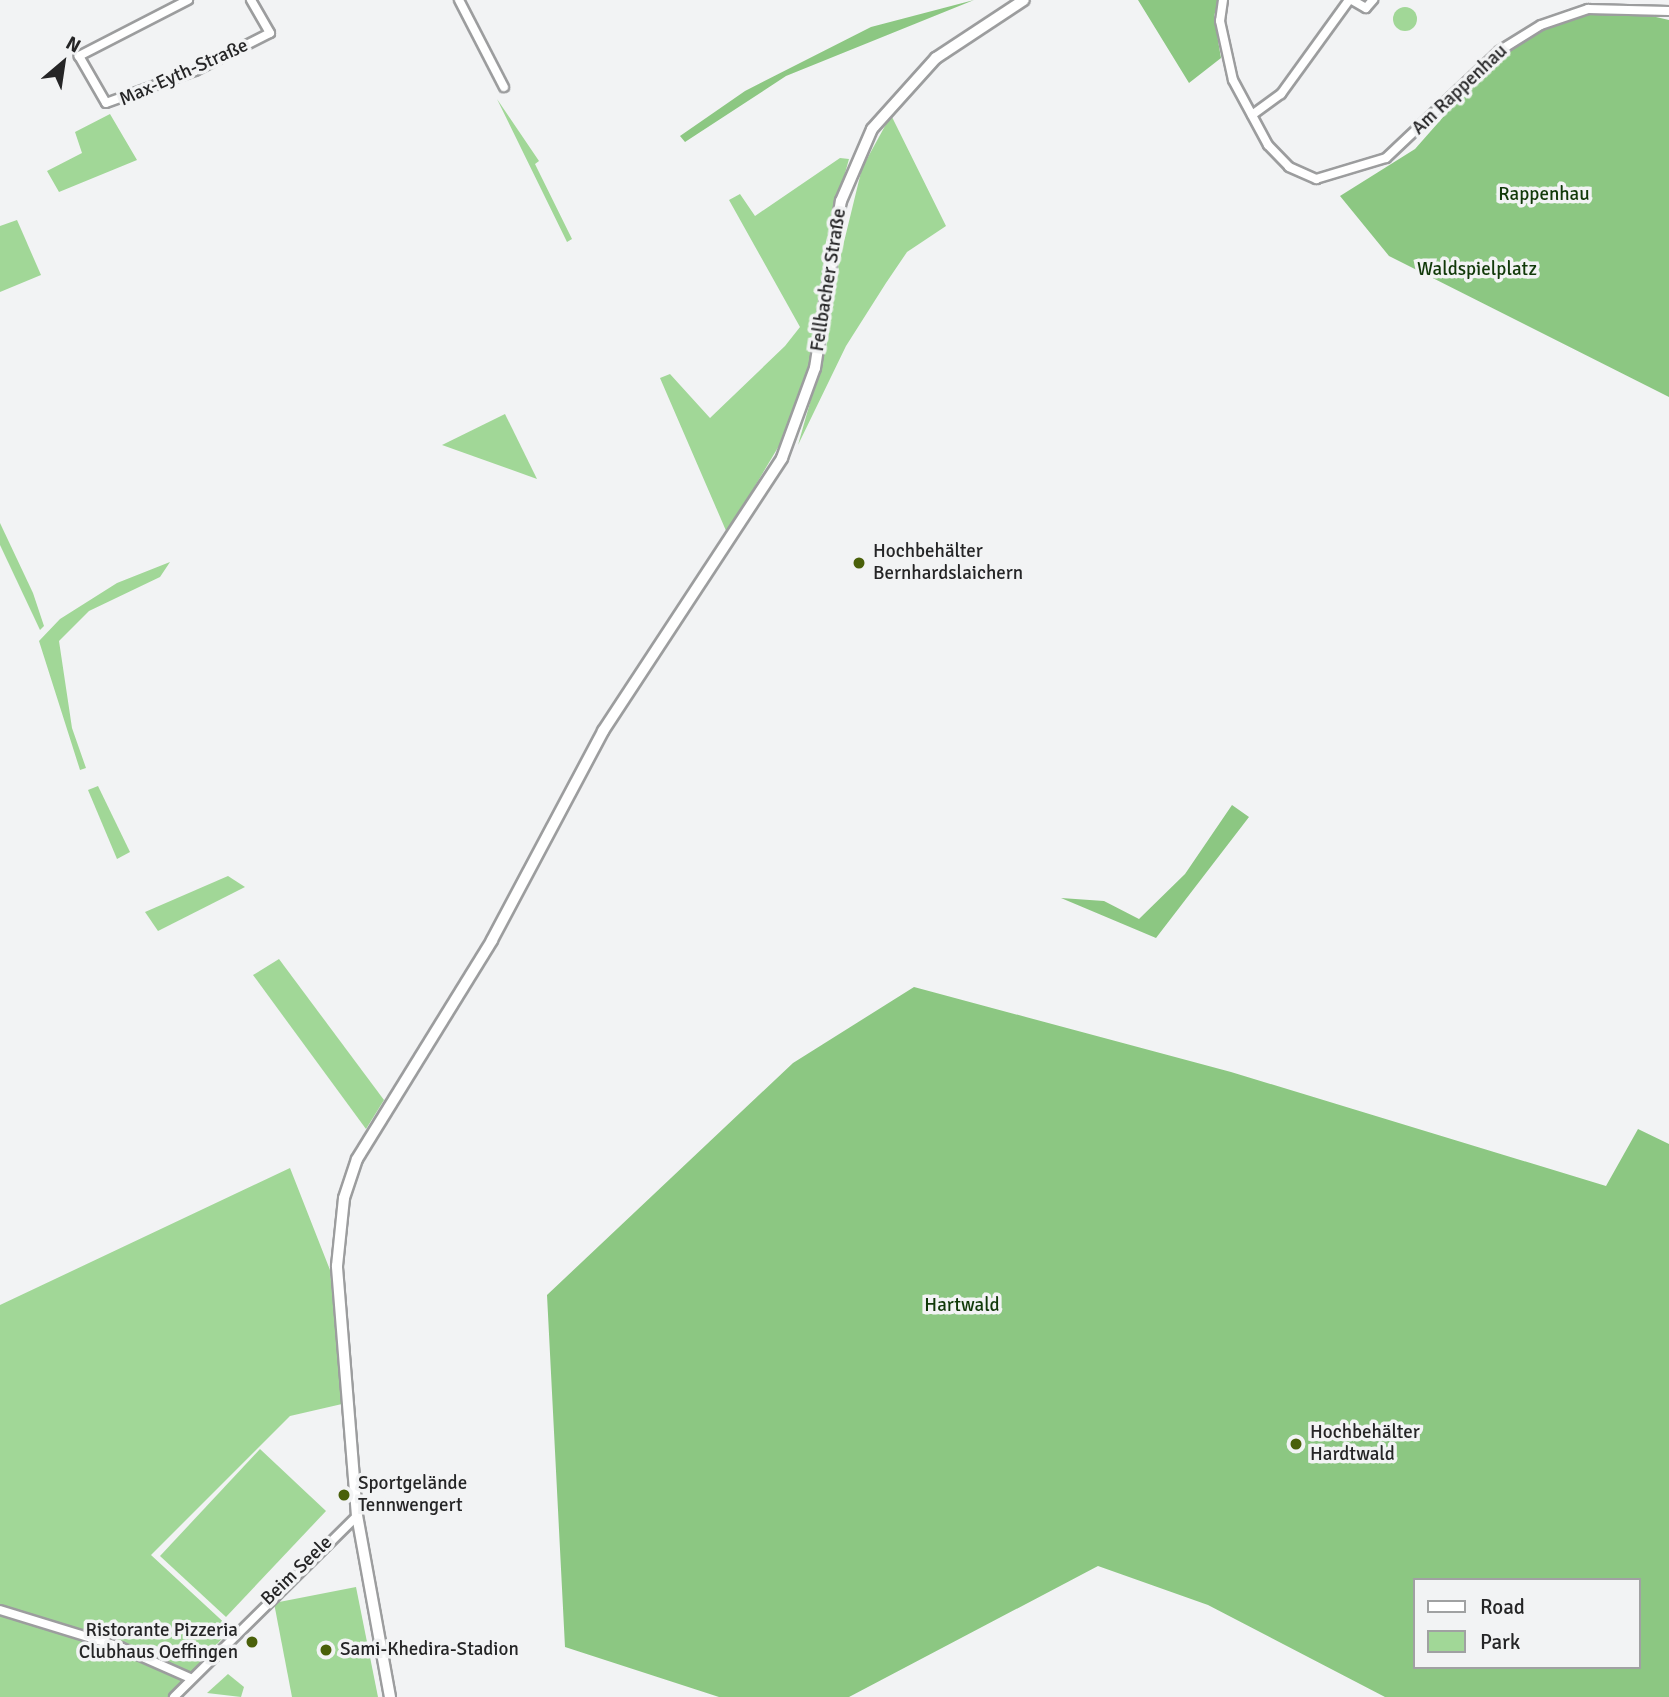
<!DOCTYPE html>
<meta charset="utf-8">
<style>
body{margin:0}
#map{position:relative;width:1669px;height:1697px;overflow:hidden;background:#f2f3f4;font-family:Signika,sans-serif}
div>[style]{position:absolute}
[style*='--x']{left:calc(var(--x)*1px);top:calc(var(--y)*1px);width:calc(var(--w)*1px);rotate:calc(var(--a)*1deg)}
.green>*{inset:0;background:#a1d797}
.round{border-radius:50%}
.forest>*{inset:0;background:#8cc782}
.roads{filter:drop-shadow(2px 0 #9c9d9e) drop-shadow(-2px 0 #9c9d9e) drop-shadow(0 2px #9c9d9e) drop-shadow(0 -2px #9c9d9e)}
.minor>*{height:8px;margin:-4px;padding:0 4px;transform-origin:4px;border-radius:4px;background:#fff}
.secondary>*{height:10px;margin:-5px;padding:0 5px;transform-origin:5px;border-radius:5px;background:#fff}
.dots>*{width:19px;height:19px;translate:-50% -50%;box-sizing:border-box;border:4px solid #f2f3f4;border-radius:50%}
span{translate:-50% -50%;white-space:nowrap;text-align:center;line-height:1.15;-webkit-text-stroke:7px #f2f3f4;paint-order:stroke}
.street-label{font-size:19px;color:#252526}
.park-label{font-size:19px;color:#113909}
.poi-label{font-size:19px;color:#252526}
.left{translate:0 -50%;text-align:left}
.right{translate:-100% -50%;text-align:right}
.legend{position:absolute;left:1413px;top:1578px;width:228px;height:91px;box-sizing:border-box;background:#f2f3f4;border:2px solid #a0a1a2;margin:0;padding:9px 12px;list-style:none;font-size:21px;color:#252526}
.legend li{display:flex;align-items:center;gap:14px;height:35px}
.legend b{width:35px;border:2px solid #a0a1a2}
.north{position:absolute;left:28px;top:28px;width:70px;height:70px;-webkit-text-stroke:5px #f2f3f4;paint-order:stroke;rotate:29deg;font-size:19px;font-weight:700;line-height:28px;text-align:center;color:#252526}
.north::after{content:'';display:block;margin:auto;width:24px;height:32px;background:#252526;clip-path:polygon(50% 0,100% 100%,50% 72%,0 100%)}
</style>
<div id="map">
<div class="green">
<div class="round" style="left:1393px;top:7px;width:24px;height:24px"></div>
<div style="clip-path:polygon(497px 99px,539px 161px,535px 164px,572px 239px,567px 242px)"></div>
<div style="clip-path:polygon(110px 114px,137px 160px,59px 192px,47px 171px,82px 153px,75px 132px)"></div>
<div style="clip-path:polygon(891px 115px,946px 226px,907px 252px,886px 283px,846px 346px,798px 445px,828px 339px,833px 287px,862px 168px)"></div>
<div style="clip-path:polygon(840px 158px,849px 159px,826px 242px,814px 350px,795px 419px,727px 533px,660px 378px,670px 374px,710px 418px,785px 346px,800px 327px,729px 200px,740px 194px,755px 216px)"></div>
<div style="clip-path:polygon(17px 220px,41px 275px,0 292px,0 226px)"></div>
<div style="clip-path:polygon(505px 414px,537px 479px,442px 445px)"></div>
<div style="clip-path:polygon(0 523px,33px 593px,44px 626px,40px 630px,0 545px)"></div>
<div style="clip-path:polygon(170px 562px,160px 577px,89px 611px,59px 641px,72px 728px,86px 768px,80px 770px,39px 641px,60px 619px,117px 583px)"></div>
<div style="clip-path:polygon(98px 786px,130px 852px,117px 859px,88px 790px)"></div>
<div style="clip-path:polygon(228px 876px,245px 887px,158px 931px,145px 912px)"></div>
<div style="clip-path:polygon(279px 959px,384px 1100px,366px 1129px,253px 975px)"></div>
<div style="clip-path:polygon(290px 1168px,330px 1270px,342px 1404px,290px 1416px,151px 1555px,231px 1629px,168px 1697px,0 1697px,0 1305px)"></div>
<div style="clip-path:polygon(260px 1449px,326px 1511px,226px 1617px,160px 1556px)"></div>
<div style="clip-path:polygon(356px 1587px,378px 1697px,292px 1697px,274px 1603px)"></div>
<div style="clip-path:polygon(228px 1674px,244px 1687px,241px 1697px,207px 1693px)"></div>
</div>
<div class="forest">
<div style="clip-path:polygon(974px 0,786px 76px,685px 142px,680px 136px,745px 91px,871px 27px)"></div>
<div style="clip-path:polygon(1138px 0,1218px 0,1214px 17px,1221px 58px,1189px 83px)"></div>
<div style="clip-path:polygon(1608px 6px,1669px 20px,1669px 397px,1389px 256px,1340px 196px,1415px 149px,1512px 39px)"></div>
<div style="clip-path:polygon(1232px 805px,1249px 817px,1156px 938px,1061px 898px,1104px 901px,1139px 919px,1185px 874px)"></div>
<div style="clip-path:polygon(evenodd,914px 987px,1231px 1072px,1606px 1186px,1638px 1129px,1669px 1144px,1669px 1697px,1385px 1697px,1208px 1605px,1098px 1566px,849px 1697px,719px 1697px,565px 1647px,547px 1295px,793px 1063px,914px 987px,1415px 1580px,1639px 1580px,1639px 1667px,1415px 1667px,1415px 1580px)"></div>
</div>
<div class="roads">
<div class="minor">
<div style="--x:188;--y:0;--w:123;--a:152.8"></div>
<div style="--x:79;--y:56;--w:54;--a:60.1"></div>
<div style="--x:106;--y:103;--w:95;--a:-19.8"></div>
<div style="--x:195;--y:71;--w:84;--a:-26.9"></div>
<div style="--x:270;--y:33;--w:38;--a:-120"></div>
<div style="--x:459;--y:0;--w:98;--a:62.7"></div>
<div style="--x:1223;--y:0;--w:21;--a:98"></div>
<div style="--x:1220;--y:21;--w:60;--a:77.6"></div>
<div style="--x:1233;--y:80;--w:74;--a:61.7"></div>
<div style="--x:1268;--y:145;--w:30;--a:46"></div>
<div style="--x:1289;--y:167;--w:30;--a:24"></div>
<div style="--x:1316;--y:179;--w:73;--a:-16.7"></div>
<div style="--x:1386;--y:158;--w:156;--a:-43.4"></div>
<div style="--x:1499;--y:51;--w:49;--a:-31.8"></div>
<div style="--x:1541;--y:25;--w:50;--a:-18.8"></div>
<div style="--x:1588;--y:9;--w:81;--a:1.4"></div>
<div style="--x:1352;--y:0;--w:16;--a:30"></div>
<div style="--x:1366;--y:8;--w:11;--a:-49"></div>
<div style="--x:1252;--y:115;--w:36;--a:-36"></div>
<div style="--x:1281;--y:94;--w:116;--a:-54.1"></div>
<div style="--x:0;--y:1610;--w:126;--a:17.1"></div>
<div style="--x:120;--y:1647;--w:77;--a:23.9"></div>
<div style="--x:174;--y:1697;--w:257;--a:-44.7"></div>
</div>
<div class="secondary">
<div style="--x:390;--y:1697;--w:184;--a:-100.3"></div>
<div style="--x:357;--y:1516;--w:251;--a:-94.6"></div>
<div style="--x:337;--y:1266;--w:68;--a:-84.1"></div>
<div style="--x:344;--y:1198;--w:41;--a:-71.6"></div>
<div style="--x:357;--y:1159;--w:257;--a:-58.3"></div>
<div style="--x:492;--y:940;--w:237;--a:-62"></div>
<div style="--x:603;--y:731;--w:326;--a:-56.7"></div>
<div style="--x:782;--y:458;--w:96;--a:-69.9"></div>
<div style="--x:815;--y:368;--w:169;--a:-81.2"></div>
<div style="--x:841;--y:201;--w:78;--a:-66.7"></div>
<div style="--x:872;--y:129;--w:96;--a:-48"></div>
<div style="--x:936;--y:58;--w:105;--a:-33.4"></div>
</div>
</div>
<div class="dots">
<div style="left:859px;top:563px;background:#4a600a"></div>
<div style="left:1296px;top:1444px;background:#4a600a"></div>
<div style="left:344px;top:1495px;background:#4a600a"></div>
<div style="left:252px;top:1642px;background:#4a600a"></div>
<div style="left:326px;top:1650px;background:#4a600a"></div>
</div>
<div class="street-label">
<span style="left:184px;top:73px;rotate:-24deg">Max-Eyth-Straße</span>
<span style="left:1460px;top:90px;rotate:-43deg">Am Rappenhau</span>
<span style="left:829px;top:280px;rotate:-81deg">Fellbacher Straße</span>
<span style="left:297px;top:1571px;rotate:-44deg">Beim Seele</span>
</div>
<div class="park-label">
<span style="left:1544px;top:195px">Rappenhau</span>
<span style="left:1477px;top:270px">Waldspielplatz</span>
<span style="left:962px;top:1306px">Hartwald</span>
</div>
<div class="poi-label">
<span class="left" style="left:873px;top:563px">Hochbehälter<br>Bernhardslaichern</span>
<span class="left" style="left:1310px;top:1444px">Hochbehälter<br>Hardtwald</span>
<span class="left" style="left:358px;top:1495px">Sportgelände<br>Tennwengert</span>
<span class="right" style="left:238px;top:1642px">Ristorante Pizzeria<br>Clubhaus Oeffingen</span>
<span class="left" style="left:340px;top:1650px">Sami-Khedira-Stadion</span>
</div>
<ul class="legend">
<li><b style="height:9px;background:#fff"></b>Road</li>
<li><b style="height:19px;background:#a1d797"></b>Park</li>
</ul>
<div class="north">N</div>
</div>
